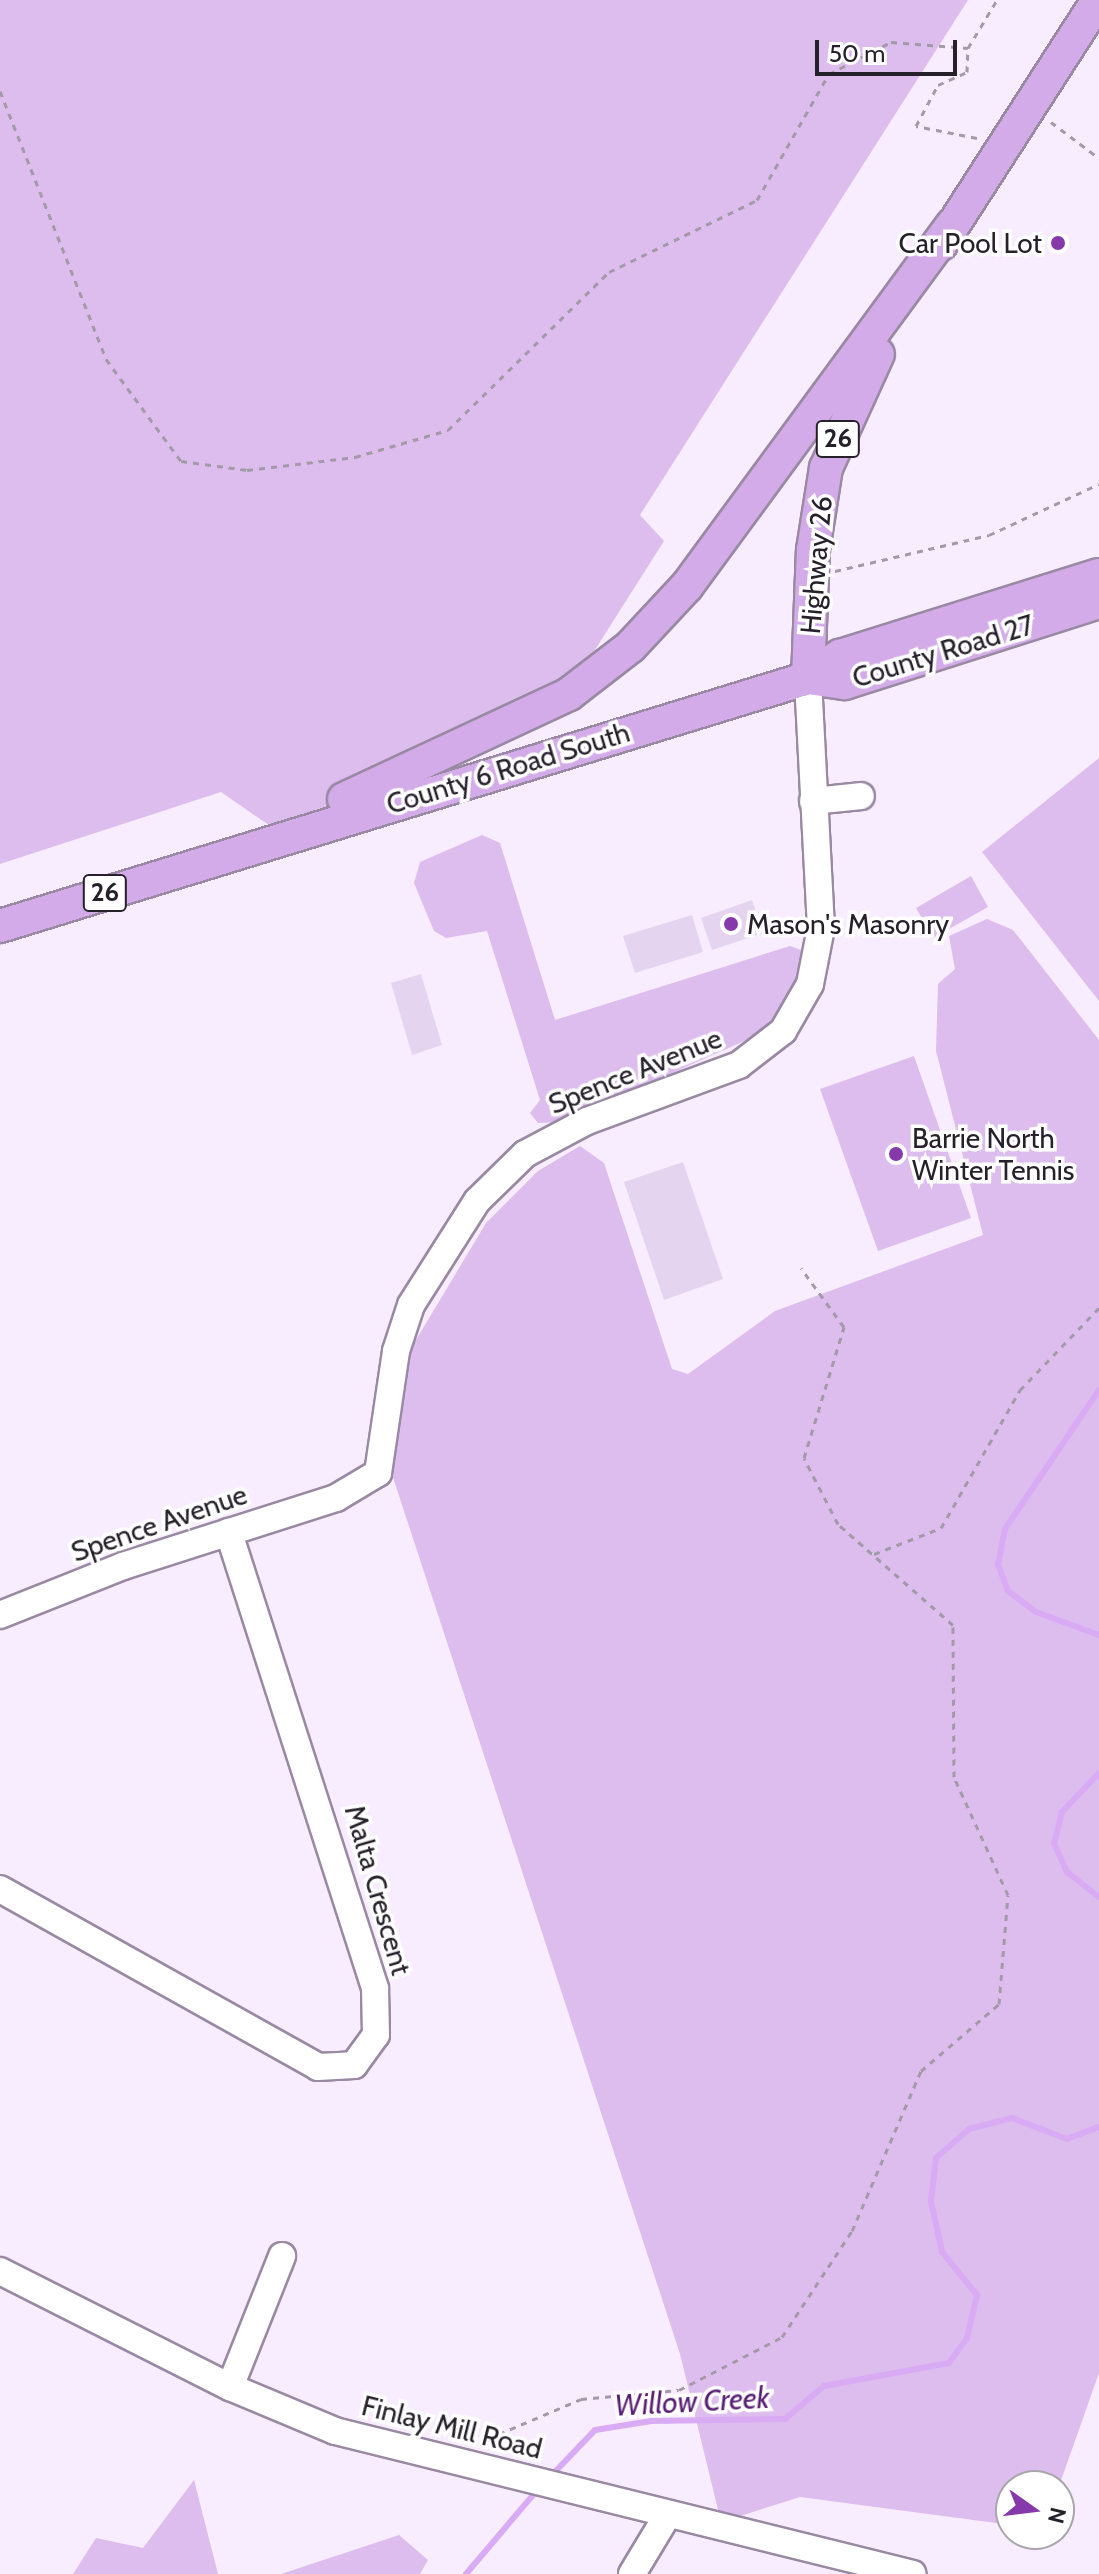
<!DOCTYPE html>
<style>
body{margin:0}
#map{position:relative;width:1099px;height:2574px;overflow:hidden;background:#f8edfe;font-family:Cabin,sans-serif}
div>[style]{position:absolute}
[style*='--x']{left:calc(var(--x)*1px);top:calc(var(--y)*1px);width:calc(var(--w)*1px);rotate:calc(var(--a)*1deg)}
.green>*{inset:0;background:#dcbdee}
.stream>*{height:6px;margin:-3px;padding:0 3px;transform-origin:3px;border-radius:3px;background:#d9abf4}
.building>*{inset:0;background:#e5d4f0}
.path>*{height:3px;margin-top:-1.5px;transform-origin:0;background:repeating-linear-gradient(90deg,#a39aa8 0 6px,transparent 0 12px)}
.roads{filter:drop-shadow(2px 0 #9989a3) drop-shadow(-2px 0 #9989a3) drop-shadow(0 2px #9989a3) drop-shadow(0 -2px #9989a3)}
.minor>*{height:26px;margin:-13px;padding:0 13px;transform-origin:13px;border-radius:13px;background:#fff}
.major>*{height:32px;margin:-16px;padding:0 16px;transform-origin:16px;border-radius:16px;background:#d3abe8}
.dots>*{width:22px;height:22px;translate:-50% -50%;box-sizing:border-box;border:4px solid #fff;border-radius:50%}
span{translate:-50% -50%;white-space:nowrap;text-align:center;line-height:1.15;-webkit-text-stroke:7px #fff;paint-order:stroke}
.shield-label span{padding:2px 6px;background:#fff;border:2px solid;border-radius:6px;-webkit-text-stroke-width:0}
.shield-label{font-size:26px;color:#26202a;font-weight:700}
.poi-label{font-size:28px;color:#26202a}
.right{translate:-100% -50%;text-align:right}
.left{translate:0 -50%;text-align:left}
.street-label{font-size:28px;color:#26202a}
.water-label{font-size:30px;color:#581e73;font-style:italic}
.north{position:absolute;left:995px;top:2470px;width:80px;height:80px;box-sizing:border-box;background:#fff;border:2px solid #a8a6aa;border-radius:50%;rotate:104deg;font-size:22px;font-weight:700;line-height:32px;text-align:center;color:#26202a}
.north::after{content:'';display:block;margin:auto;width:28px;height:36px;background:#8639aa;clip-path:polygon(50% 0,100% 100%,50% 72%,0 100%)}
.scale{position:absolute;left:815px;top:40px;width:142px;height:36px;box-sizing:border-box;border:4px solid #26202a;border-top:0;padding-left:10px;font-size:24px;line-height:28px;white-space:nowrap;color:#26202a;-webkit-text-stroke:6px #fff;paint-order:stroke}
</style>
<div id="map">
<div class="green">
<div style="clip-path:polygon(0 0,968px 0,640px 515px,664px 541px,553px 716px,483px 753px,279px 832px,221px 792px,0 864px)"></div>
<div style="clip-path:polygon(1099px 758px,1099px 1001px,982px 852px)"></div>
<div style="clip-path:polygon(482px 835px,500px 843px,555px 1020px,790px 946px,804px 951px,799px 976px,767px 1027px,742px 1042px,562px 1122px,538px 1123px,530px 1113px,540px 1100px,487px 931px,446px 938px,434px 931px,414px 883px,420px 862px)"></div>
<div style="clip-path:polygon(971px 876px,988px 907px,933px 938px,916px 908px)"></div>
<div style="clip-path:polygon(987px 919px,1013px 930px,1099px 1040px,1099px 2373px,1059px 2486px,1011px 2486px,1011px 2525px,800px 2497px,721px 2522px,680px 2354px,387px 1459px,404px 1360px,486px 1223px,538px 1171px,580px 1146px,604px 1163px,672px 1369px,688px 1374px,775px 1311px,983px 1235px,936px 1051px,938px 984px,955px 969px,949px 936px)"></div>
<div style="clip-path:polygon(914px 1056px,971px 1218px,878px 1251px,820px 1089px)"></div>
<div style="clip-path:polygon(194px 2480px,218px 2574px,73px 2574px,96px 2538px,143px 2548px)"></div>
<div style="clip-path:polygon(399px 2535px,428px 2560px,420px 2574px,281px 2574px)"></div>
</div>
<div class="stream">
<div style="--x:1099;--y:1390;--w:168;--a:124.1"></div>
<div style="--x:1005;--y:1529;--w:36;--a:101"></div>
<div style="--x:998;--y:1564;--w:29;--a:70"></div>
<div style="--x:1008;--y:1591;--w:35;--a:37"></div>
<div style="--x:1036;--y:1612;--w:67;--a:20.1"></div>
<div style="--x:1099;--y:1773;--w:54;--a:133.5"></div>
<div style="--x:1062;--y:1812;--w:32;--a:104"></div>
<div style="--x:1054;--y:1843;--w:32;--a:66"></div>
<div style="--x:1067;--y:1872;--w:41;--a:38"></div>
<div style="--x:549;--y:2478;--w:66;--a:-46.2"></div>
<div style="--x:595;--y:2430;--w:57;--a:-9.1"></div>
<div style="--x:651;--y:2421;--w:134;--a:-0.9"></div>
<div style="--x:785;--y:2419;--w:51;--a:-40.2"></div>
<div style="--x:824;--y:2386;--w:127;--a:-10.4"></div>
<div style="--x:949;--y:2363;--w:31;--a:-54"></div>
<div style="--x:967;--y:2338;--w:44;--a:-76.9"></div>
<div style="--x:977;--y:2295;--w:55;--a:-129.1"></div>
<div style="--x:942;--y:2252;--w:52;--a:-102.2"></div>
<div style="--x:931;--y:2201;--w:43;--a:-83.4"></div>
<div style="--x:936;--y:2158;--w:44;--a:-41.3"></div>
<div style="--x:969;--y:2129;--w:44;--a:-14.3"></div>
<div style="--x:1012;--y:2118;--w:59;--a:20.9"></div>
<div style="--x:1067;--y:2139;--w:34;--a:-21"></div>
<div style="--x:466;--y:2574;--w:113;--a:-49.7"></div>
</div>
<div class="building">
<div style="clip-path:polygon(752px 900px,763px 933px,712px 950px,701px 918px)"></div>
<div style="clip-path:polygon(692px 915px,703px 952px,635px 973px,623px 936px)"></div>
<div style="clip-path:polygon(421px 974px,442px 1045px,412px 1055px,391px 983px)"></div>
<div style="clip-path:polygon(683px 1162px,723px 1279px,664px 1300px,624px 1182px)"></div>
</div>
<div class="path">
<div style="--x:0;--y:91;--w:288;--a:68.4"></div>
<div style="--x:106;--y:359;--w:127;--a:53.7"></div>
<div style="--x:181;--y:461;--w:67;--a:7.8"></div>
<div style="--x:247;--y:470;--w:109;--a:-6.9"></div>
<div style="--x:355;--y:457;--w:97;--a:-16.2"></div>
<div style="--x:448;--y:430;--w:226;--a:-44.5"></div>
<div style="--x:609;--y:272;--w:165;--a:-25.9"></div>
<div style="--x:757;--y:200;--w:145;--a:-60.3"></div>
<div style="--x:829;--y:74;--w:70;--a:-27.3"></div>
<div style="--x:891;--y:42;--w:77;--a:4.5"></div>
<div style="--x:1051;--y:122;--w:60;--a:36.9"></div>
<div style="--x:977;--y:138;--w:62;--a:-168.9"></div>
<div style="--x:916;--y:126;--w:47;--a:-61.8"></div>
<div style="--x:938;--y:85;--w:32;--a:-24"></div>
<div style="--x:967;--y:72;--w:24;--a:-88"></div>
<div style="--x:968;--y:48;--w:56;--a:-58.9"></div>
<div style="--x:835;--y:571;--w:158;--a:-13.2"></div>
<div style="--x:989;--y:535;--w:121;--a:-24.9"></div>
<div style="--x:874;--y:1554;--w:72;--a:-21.2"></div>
<div style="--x:941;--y:1528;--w:159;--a:-60.2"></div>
<div style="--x:1020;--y:1390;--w:114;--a:-46.1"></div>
<div style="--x:502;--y:2450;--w:16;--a:-101"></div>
<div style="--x:499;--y:2434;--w:89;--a:-23.1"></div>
<div style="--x:581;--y:2399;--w:98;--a:-5.2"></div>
<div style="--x:679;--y:2390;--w:116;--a:-27.2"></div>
<div style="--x:782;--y:2337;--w:127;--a:-56.6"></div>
<div style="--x:852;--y:2231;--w:174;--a:-66.7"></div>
<div style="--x:921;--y:2071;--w:103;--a:-40.7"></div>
<div style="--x:999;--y:2004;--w:109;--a:-85.3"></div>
<div style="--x:1008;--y:1895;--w:130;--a:-114.6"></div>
<div style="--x:954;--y:1777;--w:152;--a:-90.4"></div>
<div style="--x:953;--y:1625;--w:153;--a:-138.7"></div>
<div style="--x:838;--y:1524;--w:74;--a:-117.3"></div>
<div style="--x:804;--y:1458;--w:137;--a:-73"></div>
<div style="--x:844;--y:1327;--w:73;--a:-126.1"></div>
</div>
<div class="roads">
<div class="minor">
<div style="--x:813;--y:801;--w:48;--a:-5.9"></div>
<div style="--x:0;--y:1615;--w:132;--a:-21.7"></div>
<div style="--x:123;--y:1566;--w:224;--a:-17.7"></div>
<div style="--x:336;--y:1498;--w:49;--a:-30.8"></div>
<div style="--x:378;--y:1473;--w:123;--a:-81.6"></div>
<div style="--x:396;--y:1351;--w:48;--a:-71.9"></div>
<div style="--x:411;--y:1305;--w:123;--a:-57.6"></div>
<div style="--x:477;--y:1201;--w:67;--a:-44.4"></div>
<div style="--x:525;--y:1154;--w:70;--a:-28"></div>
<div style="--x:587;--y:1121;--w:162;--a:-20.2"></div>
<div style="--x:739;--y:1065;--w:56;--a:-37.7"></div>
<div style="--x:783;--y:1031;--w:54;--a:-60.1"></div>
<div style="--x:810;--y:984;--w:57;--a:-78.9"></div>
<div style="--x:821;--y:928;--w:250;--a:-93"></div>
<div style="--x:0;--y:1889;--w:364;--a:29.2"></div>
<div style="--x:318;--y:2067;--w:36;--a:-3"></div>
<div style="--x:354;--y:2065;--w:37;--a:-54"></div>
<div style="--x:376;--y:2035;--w:47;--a:-91.2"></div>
<div style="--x:375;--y:1988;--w:479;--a:-107.8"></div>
<div style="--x:0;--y:2271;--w:258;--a:26.8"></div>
<div style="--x:230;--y:2387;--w:114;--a:22.7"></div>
<div style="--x:335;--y:2431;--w:595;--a:13.9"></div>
<div style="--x:230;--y:2387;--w:141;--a:-68.3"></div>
<div style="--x:632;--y:2574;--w:68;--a:-58.9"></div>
</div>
<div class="major">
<div style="--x:941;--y:244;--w:290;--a:-57.2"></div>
<div style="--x:808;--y:678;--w:128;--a:-87.8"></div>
<div style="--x:813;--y:550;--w:83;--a:-81"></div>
<div style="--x:826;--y:468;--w:125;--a:-65.5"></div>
<div style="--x:808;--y:678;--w:37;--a:8"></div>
<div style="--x:845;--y:683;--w:267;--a:-17.7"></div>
<div style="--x:344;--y:799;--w:248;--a:-25"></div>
<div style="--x:569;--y:694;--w:78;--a:-37.7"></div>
<div style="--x:631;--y:646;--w:82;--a:-47"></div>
<div style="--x:687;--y:586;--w:448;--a:-53.7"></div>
<div style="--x:0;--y:926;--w:845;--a:-17.06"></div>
<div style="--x:808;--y:678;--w:39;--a:-35"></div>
<div style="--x:840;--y:656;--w:271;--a:-17.4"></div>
</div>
</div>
<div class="dots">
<div style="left:1058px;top:243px;background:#8639aa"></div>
<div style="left:731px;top:924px;background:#8639aa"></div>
<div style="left:896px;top:1154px;background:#8639aa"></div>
</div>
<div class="shield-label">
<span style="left:838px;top:439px">26</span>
<span style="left:105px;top:893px">26</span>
</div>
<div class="poi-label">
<span class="right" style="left:1042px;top:243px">Car Pool Lot</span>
<span class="left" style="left:747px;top:924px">Mason's Masonry</span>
<span class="left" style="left:912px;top:1154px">Barrie North<br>Winter Tennis</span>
</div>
<div class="street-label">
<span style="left:816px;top:565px;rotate:-85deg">Highway 26</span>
<span style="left:943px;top:651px;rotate:-17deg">County Road 27</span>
<span style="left:508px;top:768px;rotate:-17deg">County 6 Road South</span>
<span style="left:635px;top:1071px;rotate:-22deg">Spence Avenue</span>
<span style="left:159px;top:1523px;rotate:-19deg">Spence Avenue</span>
<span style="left:378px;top:1890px;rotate:74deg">Malta Crescent</span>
<span style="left:452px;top:2427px;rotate:14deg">Finlay Mill Road</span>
</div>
<div class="water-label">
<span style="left:692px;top:2402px;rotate:-3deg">Willow Creek</span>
</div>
<div class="north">N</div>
<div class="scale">50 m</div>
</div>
